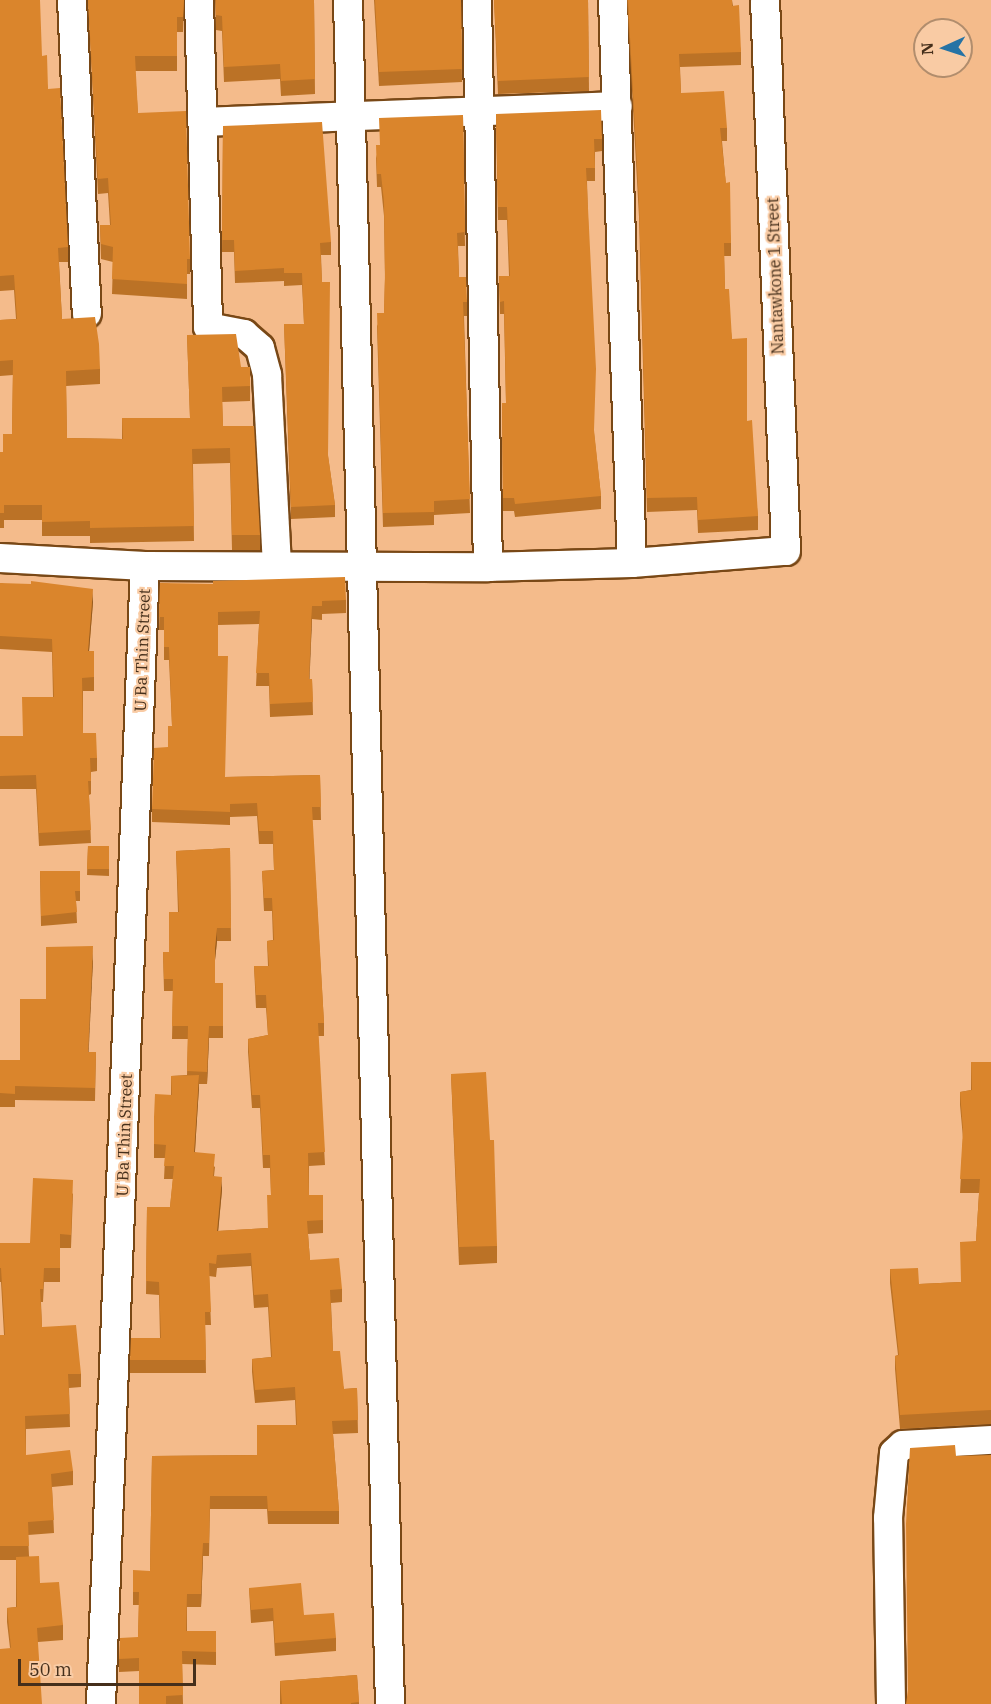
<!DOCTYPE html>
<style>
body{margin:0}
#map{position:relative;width:991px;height:1704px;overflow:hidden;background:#f4bb8b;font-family:"IBM Plex Serif",serif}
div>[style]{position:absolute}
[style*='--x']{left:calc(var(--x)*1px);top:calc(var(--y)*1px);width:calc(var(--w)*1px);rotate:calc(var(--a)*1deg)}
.roads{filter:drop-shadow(2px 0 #794816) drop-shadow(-2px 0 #794816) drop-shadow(0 2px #794816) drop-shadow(0 -2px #794816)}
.minor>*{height:28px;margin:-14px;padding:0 14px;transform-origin:14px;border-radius:14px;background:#fff}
.wall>*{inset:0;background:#bb7226}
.shaded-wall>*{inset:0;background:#995d1f}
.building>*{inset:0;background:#da852c}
span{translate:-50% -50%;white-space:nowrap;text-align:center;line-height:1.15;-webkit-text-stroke:4.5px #f9cba4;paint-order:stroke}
.street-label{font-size:16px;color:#452f1b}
.north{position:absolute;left:913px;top:18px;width:60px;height:60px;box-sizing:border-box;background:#f9cba4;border:2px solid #b18d6d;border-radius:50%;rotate:267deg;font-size:16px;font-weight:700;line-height:24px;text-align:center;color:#452f1b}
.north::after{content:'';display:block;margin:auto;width:21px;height:27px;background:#2673a5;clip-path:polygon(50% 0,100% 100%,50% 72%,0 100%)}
.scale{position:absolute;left:18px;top:1659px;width:178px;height:27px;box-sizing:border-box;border:3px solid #452f1b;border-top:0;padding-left:8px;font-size:18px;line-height:21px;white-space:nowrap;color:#452f1b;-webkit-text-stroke:4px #f9cba4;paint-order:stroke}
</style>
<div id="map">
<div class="roads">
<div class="minor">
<div style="--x:72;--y:0;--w:314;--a:87.3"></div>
<div style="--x:199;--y:0;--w:327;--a:88.4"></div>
<div style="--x:208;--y:327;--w:37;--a:11"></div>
<div style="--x:244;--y:334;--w:21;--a:41"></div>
<div style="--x:260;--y:348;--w:28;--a:75"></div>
<div style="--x:267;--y:375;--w:192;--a:87"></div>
<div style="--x:348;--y:0;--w:1705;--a:88.59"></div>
<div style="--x:477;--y:0;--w:567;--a:88.89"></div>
<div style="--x:613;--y:0;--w:563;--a:88.07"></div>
<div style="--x:203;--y:122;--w:415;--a:-2.2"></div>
<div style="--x:0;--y:558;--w:145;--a:3.2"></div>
<div style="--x:145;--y:566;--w:343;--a:0.2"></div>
<div style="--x:488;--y:567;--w:144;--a:-1.6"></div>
<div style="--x:632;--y:563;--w:154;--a:-4.5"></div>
<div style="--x:786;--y:551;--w:551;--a:-92.18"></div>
<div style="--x:101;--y:1704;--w:1139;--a:-87.79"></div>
<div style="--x:891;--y:1704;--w:186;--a:-90.9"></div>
<div style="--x:888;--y:1518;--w:65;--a:-84.7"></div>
<div style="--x:894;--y:1453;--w:12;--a:-42"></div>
<div style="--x:903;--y:1445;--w:88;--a:-3.3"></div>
</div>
</div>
<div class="wall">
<div style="clip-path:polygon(0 0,42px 56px,48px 89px,68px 247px,68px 262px,59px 262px,62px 319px,100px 369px,100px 384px,66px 386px,67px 438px,122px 439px,122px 418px,190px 418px,187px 335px,241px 367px,250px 367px,250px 401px,222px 402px,223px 426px,260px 535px,260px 550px,232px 550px,230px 463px,193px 464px,194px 541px,90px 543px,90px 536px,42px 536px,42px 520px,4px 520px,4px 528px,0 528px,0 452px,3px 452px,12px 434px,13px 375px,0 376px,0 320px,16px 319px,14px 290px,0 291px)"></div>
<div style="clip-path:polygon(88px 0,184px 0,183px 32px,177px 32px,177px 71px,135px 71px,138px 113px,190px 259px,190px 274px,187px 274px,187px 299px,112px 294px,113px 262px,101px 259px,100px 225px,110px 225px,108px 193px,98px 194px)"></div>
<div style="clip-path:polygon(215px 0,314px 0,315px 94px,281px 96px,280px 79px,224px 82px,222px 31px,216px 30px)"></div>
<div style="clip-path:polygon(374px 0,461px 0,462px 82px,379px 86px)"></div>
<div style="clip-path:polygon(494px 0,588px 0,589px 91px,498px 94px)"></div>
<div style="clip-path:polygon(627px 0,732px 0,741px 52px,741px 65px,680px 67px,681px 93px,727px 128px,727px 141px,722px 141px,731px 243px,731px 256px,724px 256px,725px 289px,732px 339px,747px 421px,758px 516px,758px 530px,698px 533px,697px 510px,647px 512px,639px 217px)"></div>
<div style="clip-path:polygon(496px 114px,602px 139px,602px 151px,595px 152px,595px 181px,587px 181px,594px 433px,601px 496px,601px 509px,515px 517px,514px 511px,503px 511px,502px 403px,506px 403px,504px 314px,500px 314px,499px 276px,509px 276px,507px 220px,498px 220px)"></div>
<div style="clip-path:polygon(463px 115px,465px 246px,458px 246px,459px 277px,467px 302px,467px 316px,464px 316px,470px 513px,434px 515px,434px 525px,383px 527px,377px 326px,384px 313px,385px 279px,384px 216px,381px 187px,377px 187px,376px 158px,380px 145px)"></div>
<div style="clip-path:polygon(223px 126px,331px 242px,331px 255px,321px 255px,328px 456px,335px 505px,335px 517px,291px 519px,284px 324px,304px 324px,302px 285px,284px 286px,284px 281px,235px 283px,234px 252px,222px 252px)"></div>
<div style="clip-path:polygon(0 583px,93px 602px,89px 651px,94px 651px,94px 691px,83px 691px,83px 733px,97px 758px,97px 771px,91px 772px,91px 794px,89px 795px,91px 843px,39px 846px,36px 789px,0 789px,0 736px,23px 736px,53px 697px,52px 652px,0 649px)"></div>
<div style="clip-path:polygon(160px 583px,346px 600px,346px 613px,322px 614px,322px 620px,312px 619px,309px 679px,312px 679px,313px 715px,270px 717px,269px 686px,256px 686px,259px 624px,218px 625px,218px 656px,225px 777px,320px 775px,321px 820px,312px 820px,324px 1023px,324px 1036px,318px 1036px,325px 1165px,309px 1166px,309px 1195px,323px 1195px,323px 1233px,308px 1234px,310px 1260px,342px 1289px,342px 1302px,331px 1303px,333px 1351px,344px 1389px,357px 1388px,358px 1433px,333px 1434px,339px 1511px,339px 1524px,268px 1524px,267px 1509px,210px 1509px,209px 1556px,203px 1556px,201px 1607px,187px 1607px,187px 1631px,216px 1631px,216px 1665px,182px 1664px,183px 1704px,139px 1704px,139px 1671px,119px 1672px,119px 1659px,138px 1637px,139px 1605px,133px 1605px,133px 1592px,150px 1571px,152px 1456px,257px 1455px,296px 1425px,295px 1400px,255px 1403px,252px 1372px,252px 1359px,271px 1357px,268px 1307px,254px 1308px,251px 1266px,217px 1268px,216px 1277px,209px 1276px,211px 1325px,205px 1325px,206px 1373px,130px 1373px,130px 1360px,160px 1338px,159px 1295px,146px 1294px,147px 1207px,170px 1207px,173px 1179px,164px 1179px,165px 1158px,154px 1158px,154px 1117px,171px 1095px,171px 1076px,187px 1075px,188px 1039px,172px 1039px,173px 991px,164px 991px,163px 952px,169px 952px,178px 912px,176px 851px,230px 848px,231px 941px,217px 941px,215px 960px,215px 983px,223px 983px,223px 1038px,209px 1038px,207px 1084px,199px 1084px,195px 1152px,215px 1167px,214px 1176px,222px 1190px,218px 1231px,268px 1228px,271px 1195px,270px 1168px,263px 1168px,260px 1108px,252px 1108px,248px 1052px,248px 1039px,268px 1035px,266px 1008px,256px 1008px,254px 966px,268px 966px,267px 941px,273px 940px,272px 911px,264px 911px,262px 871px,274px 870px,273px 844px,259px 844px,257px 816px,230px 817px,230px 825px,152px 822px,152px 809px,168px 747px,172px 726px,169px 660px,164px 660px,164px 630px,159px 630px)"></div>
<div style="clip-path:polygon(88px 846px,109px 846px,109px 876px,87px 875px)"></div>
<div style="clip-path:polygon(40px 871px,80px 871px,80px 901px,76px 901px,77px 923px,41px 926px)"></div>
<div style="clip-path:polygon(93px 960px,88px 1052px,96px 1052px,95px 1101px,15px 1100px,15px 1107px,0 1107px,0 1060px,20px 1060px,46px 999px)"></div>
<div style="clip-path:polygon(971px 1062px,991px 1062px,991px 1424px,900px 1429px,895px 1369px,895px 1356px,898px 1355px,890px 1283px,890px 1269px,919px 1284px,961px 1282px,976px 1241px,979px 1193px,960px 1193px,963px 1138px,960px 1105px,960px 1092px,971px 1090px)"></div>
<div style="clip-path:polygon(451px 1074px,497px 1246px,497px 1263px,459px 1265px)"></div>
<div style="clip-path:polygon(73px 1193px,71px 1248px,60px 1248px,60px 1282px,44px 1282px,43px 1302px,41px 1302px,42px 1327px,81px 1374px,81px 1387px,69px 1388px,70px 1427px,26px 1429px,26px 1455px,73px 1471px,73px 1485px,52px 1487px,54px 1533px,28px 1535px,29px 1556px,40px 1583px,63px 1625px,63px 1640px,38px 1642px,10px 1648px,7px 1622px,7px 1608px,16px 1607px,16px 1560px,0 1560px,0 1335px,4px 1335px,1px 1282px,0 1282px,0 1243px,30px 1243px)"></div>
<div style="clip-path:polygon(249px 1588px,304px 1615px,336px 1638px,336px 1651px,275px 1656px,273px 1621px,251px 1623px)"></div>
<div style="clip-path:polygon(357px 1675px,359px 1704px,280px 1704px,280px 1681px)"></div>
</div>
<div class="shaded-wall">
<div style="clip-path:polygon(93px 589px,93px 602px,88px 664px,88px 651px)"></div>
<div style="clip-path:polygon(312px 606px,312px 619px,309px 692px,309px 679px)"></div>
<div style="clip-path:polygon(217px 928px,217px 941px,215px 960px,215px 948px)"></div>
<div style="clip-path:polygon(93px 946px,93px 960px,88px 1066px,88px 1052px)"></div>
<div style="clip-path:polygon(209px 1026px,209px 1038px,207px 1084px,207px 1072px)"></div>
<div style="clip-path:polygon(199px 1075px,199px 1088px,194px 1165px,194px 1152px)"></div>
<div style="clip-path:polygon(222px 1177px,222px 1190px,217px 1244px,217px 1231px)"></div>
<div style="clip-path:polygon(203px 1543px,203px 1556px,201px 1607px,201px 1594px)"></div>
</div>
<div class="building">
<div style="clip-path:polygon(0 0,40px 0,42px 56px,47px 55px,48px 89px,60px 88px,68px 247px,58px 248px,62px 319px,95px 317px,99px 344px,100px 369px,66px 371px,67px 438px,123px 439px,122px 418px,190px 418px,187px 335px,236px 334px,241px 367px,250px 367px,250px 386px,222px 387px,223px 426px,254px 426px,260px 535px,232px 535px,230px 448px,192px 449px,194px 526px,90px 528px,90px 521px,42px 522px,42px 505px,4px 505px,4px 513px,0 513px,0 452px,3px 452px,3px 434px,12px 434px,13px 360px,0 361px,0 320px,17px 319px,14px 275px,0 276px)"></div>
<div style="clip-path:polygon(88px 0,184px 0,183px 17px,177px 17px,177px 56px,135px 56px,138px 113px,186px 111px,190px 259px,187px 259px,187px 284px,112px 279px,113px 247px,101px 244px,100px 225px,111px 225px,108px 178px,98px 179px)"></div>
<div style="clip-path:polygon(216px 0,314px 0,315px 79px,281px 81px,280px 64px,224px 67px,222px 16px,216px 15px)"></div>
<div style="clip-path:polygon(375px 0,461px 0,462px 69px,379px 72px)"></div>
<div style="clip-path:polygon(494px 0,588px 0,589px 77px,498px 81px)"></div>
<div style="clip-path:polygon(628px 0,732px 0,732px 6px,739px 5px,741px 52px,679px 54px,681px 93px,724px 91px,727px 128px,720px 128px,726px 183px,730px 182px,731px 243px,724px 243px,725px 289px,729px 289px,732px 339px,747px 338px,747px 421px,752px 420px,758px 516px,698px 520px,697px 497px,647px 498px,639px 204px)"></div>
<div style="clip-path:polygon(601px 110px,602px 139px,594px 139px,595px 168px,586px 168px,596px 369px,594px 430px,601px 496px,515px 504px,514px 498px,503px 498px,502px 403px,506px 403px,504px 301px,500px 302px,499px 276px,510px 276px,507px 207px,498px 207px,496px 114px)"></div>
<div style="clip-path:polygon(463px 115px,465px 232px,457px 233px,459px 277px,466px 277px,467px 302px,463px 302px,470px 499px,434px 501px,434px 512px,383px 513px,377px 313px,384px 313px,385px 274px,384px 202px,381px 174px,377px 174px,376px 145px,380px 145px,379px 118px)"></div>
<div style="clip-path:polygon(322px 122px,331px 242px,320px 243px,322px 282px,330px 282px,328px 455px,335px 505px,291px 507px,284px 324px,304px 324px,302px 273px,284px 273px,284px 268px,235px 271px,234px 240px,222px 240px,223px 126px)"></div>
<div style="clip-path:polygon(345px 577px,346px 600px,322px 601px,322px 606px,312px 606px,309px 679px,312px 679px,313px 702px,270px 704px,269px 673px,256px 673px,260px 611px,218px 612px,218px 656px,228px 656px,225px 777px,320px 775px,321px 807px,312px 807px,324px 1023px,318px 1023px,325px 1152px,308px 1153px,309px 1195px,323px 1195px,323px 1220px,307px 1221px,310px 1260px,339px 1258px,342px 1289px,330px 1290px,333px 1351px,340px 1351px,344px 1389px,357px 1388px,358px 1420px,332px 1421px,339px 1511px,268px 1511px,267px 1496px,210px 1496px,209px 1543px,203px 1543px,201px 1594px,187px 1594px,186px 1631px,216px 1631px,216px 1652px,182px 1651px,183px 1695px,166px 1696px,166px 1704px,139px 1704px,139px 1658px,119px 1659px,120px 1638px,138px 1637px,139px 1592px,133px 1592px,133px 1570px,150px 1571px,152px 1456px,257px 1455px,257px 1425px,297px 1425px,295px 1387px,255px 1390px,252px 1359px,272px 1357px,268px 1294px,254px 1295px,251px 1253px,217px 1255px,216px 1264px,209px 1263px,211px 1312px,205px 1312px,206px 1360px,130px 1360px,131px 1338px,161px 1338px,159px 1282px,146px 1281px,147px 1207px,170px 1207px,174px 1166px,164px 1166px,166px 1145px,154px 1144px,154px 1117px,155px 1094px,172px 1095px,171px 1076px,199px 1075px,194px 1152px,215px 1154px,213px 1176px,222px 1177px,217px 1231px,268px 1228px,267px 1195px,271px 1195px,270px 1155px,263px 1155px,260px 1095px,252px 1095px,248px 1039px,268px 1035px,266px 995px,256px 995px,254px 966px,269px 966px,267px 941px,274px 940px,272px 898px,264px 898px,262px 871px,274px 870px,273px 831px,259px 831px,257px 803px,230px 804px,230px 812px,152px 809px,154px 748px,168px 747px,168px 726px,172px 726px,169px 647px,164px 647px,164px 617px,159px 617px,160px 583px,213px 584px,213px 581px)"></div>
<div style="clip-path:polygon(31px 581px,93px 589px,88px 651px,94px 651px,94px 677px,82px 678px,83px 733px,96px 733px,97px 758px,90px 758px,91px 781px,88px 781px,91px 830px,39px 833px,36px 775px,0 776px,0 736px,23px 736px,22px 697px,54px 697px,52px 639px,0 636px,0 583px,31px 584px)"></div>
<div style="clip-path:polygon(88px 846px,109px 846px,109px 869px,87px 869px)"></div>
<div style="clip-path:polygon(230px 848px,231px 928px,217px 928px,215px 948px,215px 983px,223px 983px,223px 1026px,209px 1026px,207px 1072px,187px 1071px,188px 1026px,172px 1026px,173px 979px,164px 979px,163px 952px,169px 952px,169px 912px,179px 912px,176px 851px)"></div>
<div style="clip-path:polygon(40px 871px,80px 871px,80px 891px,75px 891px,77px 912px,41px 916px)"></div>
<div style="clip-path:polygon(93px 946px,88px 1052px,96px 1052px,95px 1088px,15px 1086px,15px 1094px,0 1093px,0 1060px,20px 1060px,20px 999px,46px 999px,46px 947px)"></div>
<div style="clip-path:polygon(971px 1062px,991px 1062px,991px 1410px,900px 1415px,895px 1356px,899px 1355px,890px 1269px,918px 1268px,919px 1284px,961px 1282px,960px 1242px,976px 1241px,980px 1179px,960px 1179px,963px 1130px,960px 1092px,972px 1090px)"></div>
<div style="clip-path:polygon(486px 1072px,490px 1140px,494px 1140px,497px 1246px,459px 1247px,451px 1074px)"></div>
<div style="clip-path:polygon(33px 1178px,73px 1180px,71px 1235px,60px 1234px,60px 1268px,44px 1268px,43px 1289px,40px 1289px,42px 1327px,76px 1325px,81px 1374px,68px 1374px,70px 1414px,25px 1416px,26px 1455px,70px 1450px,73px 1471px,51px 1474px,54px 1520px,28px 1522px,29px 1546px,0 1546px,0 1335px,5px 1335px,1px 1268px,0 1268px,0 1243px,30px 1243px)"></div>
<div style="clip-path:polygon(955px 1445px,956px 1456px,991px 1455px,991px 1704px,906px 1704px,908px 1690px,906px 1524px,910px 1448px)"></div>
<div style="clip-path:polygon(39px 1556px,40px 1583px,59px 1582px,63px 1625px,37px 1628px,42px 1704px,0 1704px,0 1649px,11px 1648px,7px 1608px,17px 1607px,16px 1557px)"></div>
<div style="clip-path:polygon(301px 1583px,304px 1615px,334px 1613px,336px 1638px,275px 1643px,273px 1608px,251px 1610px,249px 1588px)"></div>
<div style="clip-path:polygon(357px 1675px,359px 1702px,351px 1703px,351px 1704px,282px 1704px,280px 1681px)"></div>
</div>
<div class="street-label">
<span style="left:775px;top:276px;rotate:-92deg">Nantawkone 1 Street</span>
<span style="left:142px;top:650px;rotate:-88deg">U Ba Thin Street</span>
<span style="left:124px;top:1135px;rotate:-88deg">U Ba Thin Street</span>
</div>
<div class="north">N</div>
<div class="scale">50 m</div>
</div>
